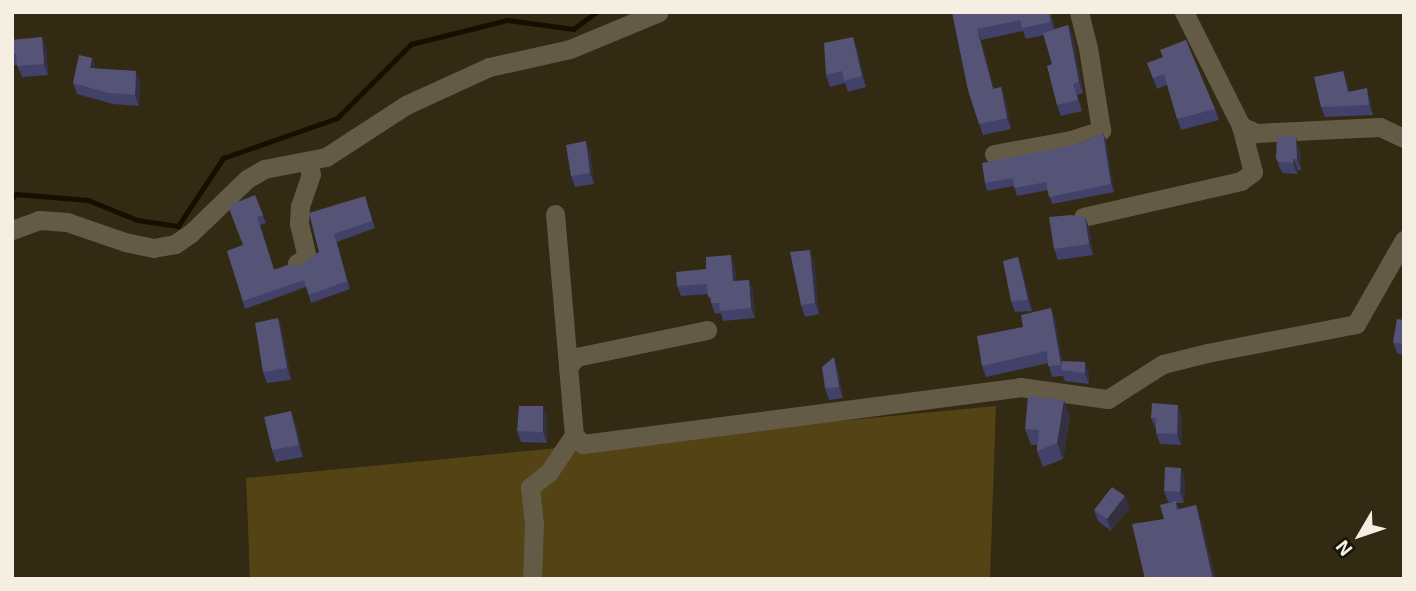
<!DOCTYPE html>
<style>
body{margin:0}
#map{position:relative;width:1416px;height:591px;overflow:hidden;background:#322a13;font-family:"Exo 2",sans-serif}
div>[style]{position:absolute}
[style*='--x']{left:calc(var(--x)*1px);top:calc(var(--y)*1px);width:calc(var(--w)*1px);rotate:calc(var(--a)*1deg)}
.green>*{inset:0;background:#534315}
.stream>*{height:5px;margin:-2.5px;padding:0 2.5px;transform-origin:2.5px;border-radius:2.5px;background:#170e00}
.street>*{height:19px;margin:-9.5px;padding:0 9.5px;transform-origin:9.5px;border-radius:9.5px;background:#635b46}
.wall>*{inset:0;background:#414169}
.shaded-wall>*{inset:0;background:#333041}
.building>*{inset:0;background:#555476}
span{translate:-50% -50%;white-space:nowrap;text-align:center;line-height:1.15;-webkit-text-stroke:5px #161309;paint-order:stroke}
.frame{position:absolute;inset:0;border:14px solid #f4efe1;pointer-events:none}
.north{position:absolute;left:1325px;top:500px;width:70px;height:70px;-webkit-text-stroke:5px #161309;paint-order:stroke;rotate:231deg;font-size:19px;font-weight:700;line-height:28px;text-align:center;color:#f4efe1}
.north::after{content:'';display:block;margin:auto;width:24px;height:32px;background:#f4efe1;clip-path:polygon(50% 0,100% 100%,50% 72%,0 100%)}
</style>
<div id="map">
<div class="green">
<div style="clip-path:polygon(996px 406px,990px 579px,250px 579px,246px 478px)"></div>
</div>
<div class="stream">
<div style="--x:12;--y:198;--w:6;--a:-45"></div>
<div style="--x:16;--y:194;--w:72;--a:4.8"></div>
<div style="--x:88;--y:200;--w:53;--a:22.2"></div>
<div style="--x:137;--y:220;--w:41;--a:8.3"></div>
<div style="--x:178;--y:226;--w:82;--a:-56.5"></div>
<div style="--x:223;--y:158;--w:121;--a:-19.3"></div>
<div style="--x:337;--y:118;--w:105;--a:-45"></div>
<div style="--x:411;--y:44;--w:99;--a:-14"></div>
<div style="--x:507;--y:20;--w:67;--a:7.8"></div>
<div style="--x:573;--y:29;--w:29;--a:-36"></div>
</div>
<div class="street">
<div style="--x:1184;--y:12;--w:127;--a:63.4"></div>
<div style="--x:1241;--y:126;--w:17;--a:25"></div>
<div style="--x:1256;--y:133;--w:124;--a:-2.8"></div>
<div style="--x:1380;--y:127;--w:26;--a:25"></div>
<div style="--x:994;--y:154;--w:78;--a:-10.3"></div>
<div style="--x:1071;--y:140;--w:32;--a:-18"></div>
<div style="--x:1101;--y:130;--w:83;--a:-99"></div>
<div style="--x:1088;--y:48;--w:37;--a:-104"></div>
<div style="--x:555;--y:214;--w:222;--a:85.1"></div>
<div style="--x:574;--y:435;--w:13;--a:45"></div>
<div style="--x:583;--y:444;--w:441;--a:-7.4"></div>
<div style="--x:1020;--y:387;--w:89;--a:7.8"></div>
<div style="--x:1108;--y:399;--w:65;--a:-32.5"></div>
<div style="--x:1163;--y:364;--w:45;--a:-14"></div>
<div style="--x:1207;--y:353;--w:152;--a:-11"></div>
<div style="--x:1356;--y:324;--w:97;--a:-60.3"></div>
<div style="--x:1083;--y:217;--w:162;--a:-12.8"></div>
<div style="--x:1241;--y:181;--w:15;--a:-37"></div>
<div style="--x:1253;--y:172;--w:48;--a:-104.6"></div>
<div style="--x:12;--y:230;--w:29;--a:-20"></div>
<div style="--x:39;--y:220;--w:28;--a:4"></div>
<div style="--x:67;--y:222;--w:61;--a:19"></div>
<div style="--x:125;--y:242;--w:29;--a:12"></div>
<div style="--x:153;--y:248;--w:22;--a:-10"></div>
<div style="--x:175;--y:244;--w:18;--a:-34"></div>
<div style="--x:190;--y:234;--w:79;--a:-44"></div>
<div style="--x:247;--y:179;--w:20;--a:-30"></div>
<div style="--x:264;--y:169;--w:63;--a:-11"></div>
<div style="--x:326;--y:157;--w:95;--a:-33"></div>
<div style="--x:406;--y:105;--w:91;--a:-24.6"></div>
<div style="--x:489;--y:67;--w:83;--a:-12.5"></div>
<div style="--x:570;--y:49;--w:96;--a:-22.6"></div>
<div style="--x:297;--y:263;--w:11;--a:-27"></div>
<div style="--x:307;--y:258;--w:35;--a:-103"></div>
<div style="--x:299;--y:224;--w:18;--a:-87"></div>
<div style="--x:300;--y:206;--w:34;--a:-71"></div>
<div style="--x:311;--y:174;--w:12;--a:-110"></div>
<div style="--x:568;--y:367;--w:13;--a:-51"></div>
<div style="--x:576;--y:357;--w:134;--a:-11.6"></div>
<div style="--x:532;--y:579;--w:55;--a:-87.9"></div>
<div style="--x:534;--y:524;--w:37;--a:-96"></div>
<div style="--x:530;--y:487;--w:24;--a:-38"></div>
<div style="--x:549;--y:472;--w:45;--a:-56"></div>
</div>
<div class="wall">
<div style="clip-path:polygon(952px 12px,1051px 12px,1055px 29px,1068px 25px,1073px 37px,1083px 93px,1077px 95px,1082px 111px,1061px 116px,1057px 105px,1052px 64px,1044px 35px,1026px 39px,1023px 31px,981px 40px,994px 89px,1001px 87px,1005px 98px,1011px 129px,983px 135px,968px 90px)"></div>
<div style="clip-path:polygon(42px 37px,46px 48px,48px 75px,22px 77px,17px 65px,14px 65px,12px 61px,12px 40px)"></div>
<div style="clip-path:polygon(857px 48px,866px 87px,848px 92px,845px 83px,830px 87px,826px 75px)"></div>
<div style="clip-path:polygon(92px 58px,96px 69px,136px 71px,140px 82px,139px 106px,113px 104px,77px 94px,73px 83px)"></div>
<div style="clip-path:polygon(1147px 63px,1215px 109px,1219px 120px,1181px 130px,1167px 85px,1157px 89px)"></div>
<div style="clip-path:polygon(1343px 71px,1349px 92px,1370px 98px,1373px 115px,1325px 117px,1321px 107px)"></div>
<div style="clip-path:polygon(1103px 133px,1106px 141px,1114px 192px,1052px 204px,1048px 190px,1017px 196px,1014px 186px,987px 191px,985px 183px)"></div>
<div style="clip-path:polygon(1300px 149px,1301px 170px,1298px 170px,1297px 174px,1283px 173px,1280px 169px,1276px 158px)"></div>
<div style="clip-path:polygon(590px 152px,594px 184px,575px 187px,571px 176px)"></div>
<div style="clip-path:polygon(255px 195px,266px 223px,260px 225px,274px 269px,300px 266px,319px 252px,365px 196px,375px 228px,337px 242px,350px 289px,311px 303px,306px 287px,245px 309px,227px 251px,243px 245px)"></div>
<div style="clip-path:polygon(1085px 217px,1089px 228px,1093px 255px,1058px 260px,1054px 249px)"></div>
<div style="clip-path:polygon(814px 261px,819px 314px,805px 317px,801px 305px)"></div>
<div style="clip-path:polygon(735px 265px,736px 281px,753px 290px,755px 318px,723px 321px,721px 313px,715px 314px,708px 294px,681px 296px,677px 286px)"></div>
<div style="clip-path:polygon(1022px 268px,1032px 311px,1015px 312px,1011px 301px)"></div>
<div style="clip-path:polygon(1051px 308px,1055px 319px,1062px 361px,1089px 373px,1089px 384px,1065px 381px,1063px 376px,1052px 377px,1048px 363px,986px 377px,982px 366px,1023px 327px)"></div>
<div style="clip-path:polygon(278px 318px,282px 330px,291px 380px,267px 383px,263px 372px)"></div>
<div style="clip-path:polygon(1404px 320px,1404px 355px,1397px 353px,1393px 342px)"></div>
<div style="clip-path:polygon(838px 369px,843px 398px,829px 400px,825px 388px)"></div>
<div style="clip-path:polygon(1070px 416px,1063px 459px,1043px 467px,1037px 451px,1037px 445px,1031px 445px,1025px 429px)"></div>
<div style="clip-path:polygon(547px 417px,547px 443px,521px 442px,517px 431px)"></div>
<div style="clip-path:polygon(1182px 417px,1181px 445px,1160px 444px,1156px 433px,1156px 429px,1151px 418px)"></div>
<div style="clip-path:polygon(295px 422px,303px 457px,276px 462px,272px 450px)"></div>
<div style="clip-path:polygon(1185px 479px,1184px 503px,1176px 503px,1179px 509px,1196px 505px,1203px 526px,1164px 519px,1172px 502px,1168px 502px,1164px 491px)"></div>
<div style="clip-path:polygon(1130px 507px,1111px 531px,1098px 521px,1094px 510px)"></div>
</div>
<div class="shaded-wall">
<div style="clip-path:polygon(1049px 12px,1051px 12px,1055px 33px,1051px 22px)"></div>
<div style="clip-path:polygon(1068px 25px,1073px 37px,1083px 93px,1079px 82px)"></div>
<div style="clip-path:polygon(977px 29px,981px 40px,997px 100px,993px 89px)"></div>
<div style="clip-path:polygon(42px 37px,46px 48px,48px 75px,44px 64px)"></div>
<div style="clip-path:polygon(853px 37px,857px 48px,866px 87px,862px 76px)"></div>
<div style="clip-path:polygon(92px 58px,96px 69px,90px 68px)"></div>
<div style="clip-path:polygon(136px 71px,140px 82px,139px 106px,135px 95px)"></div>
<div style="clip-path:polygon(1343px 71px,1347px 81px,1352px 103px,1348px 92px)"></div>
<div style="clip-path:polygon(1001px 87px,1005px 98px,1011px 129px,1007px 118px)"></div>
<div style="clip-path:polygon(1367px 88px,1370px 98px,1373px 115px,1369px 105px)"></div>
<div style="clip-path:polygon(1103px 133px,1106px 141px,1114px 192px,1111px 184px)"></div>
<div style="clip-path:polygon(1296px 137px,1300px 149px,1301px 170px,1297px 159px)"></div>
<div style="clip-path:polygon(586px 141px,590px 152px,594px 184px,590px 173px)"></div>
<div style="clip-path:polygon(1294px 159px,1298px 170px,1297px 174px,1293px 163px)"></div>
<div style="clip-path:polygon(1085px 217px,1089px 228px,1093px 255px,1089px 244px)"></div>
<div style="clip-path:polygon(810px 250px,814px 261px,819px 314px,815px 303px)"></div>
<div style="clip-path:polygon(731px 255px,735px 265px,737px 291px,733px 281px)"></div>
<div style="clip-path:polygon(1018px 257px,1022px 268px,1032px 311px,1028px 300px)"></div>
<div style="clip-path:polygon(749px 280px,753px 290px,755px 318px,751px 308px)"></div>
<div style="clip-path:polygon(1051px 308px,1055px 319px,1064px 370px,1061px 365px)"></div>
<div style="clip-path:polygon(278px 318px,282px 330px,291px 380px,287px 368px)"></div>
<div style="clip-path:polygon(834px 357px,838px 369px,843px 398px,839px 387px)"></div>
<div style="clip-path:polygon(1085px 362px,1089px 373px,1089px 384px,1085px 373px)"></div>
<div style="clip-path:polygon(1064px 400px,1070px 416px,1063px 459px,1057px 443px)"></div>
<div style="clip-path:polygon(1178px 405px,1182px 417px,1181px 445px,1177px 434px)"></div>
<div style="clip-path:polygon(543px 406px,547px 417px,547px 443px,543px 432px)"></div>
<div style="clip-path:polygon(291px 411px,295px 422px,303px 457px,299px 445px)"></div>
<div style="clip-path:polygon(1181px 468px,1185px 479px,1184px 503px,1180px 492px)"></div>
<div style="clip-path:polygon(1125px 496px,1130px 507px,1111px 531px,1107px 519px)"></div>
<div style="clip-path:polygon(1196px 505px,1203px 526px,1216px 579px,1213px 579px)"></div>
</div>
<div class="building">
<div style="clip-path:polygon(952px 12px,1049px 12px,1051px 22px,1022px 28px,1020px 20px,977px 29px,993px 89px,1001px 87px,1007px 118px,979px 124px,968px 90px)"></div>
<div style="clip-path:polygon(1068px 25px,1079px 82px,1073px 84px,1078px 100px,1057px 105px,1047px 66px,1052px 64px,1043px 33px)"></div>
<div style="clip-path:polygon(42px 37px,44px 64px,17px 66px,16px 54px,12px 54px,12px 40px)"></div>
<div style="clip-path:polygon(853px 37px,862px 76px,844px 81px,842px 71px,826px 75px,824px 43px)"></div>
<div style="clip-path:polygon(1186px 40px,1215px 109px,1177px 119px,1164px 74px,1153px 78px,1147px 63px,1163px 57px,1160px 50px)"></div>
<div style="clip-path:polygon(79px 55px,92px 58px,90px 68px,136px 71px,135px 95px,109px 93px,73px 83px)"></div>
<div style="clip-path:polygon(1343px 71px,1348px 92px,1367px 88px,1369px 105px,1321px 107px,1314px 77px)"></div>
<div style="clip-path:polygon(1103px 133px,1111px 184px,1049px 197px,1046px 182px,1014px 188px,1013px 178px,985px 183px,982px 163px,1078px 144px)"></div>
<div style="clip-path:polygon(1277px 136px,1296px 137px,1297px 159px,1294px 159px,1293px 163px,1279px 162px,1276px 158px)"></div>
<div style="clip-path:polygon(586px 141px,590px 173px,571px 176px,566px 145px)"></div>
<div style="clip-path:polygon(255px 195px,263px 215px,257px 217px,274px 270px,287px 265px,300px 266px,319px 252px,309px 213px,365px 196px,372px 221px,334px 234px,347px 281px,309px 295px,304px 280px,243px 301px,227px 251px,243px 245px,228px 206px)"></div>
<div style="clip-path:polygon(1071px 215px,1085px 217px,1089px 244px,1054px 249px,1049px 217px)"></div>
<div style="clip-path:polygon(810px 250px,815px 303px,801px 305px,790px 252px)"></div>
<div style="clip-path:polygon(731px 255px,733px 281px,749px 280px,751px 308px,720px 311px,719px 303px,711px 303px,711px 297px,708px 297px,707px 284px,677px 286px,676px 272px,706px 269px,706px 257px)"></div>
<div style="clip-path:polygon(1018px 257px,1028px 300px,1011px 301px,1003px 261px)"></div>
<div style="clip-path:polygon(1051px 308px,1061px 365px,1048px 366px,1047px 351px,982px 366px,977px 336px,1023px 327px,1021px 315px)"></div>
<div style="clip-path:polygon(278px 318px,287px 368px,263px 372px,255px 323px)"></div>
<div style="clip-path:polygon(1397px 319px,1404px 320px,1404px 344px,1393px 342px)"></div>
<div style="clip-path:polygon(834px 357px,839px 387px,825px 388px,822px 367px)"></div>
<div style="clip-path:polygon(1062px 361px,1085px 362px,1085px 373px,1061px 370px)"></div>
<div style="clip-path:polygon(1028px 396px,1064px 400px,1057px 443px,1037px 451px,1039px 430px,1025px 429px)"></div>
<div style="clip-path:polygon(1152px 403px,1178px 405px,1177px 434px,1156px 433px,1156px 418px,1151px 418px)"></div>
<div style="clip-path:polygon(519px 406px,543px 406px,543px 432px,517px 431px)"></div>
<div style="clip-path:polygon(291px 411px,299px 445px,272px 450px,264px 417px)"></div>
<div style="clip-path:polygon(1165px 467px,1181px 468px,1180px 492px,1164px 491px)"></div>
<div style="clip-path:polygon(1112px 487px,1125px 496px,1107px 519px,1094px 510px)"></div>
<div style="clip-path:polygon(1176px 501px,1176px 510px,1196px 505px,1213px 579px,1145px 579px,1132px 524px,1164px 519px,1160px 505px)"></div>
</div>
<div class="frame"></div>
<div class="north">N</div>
</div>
